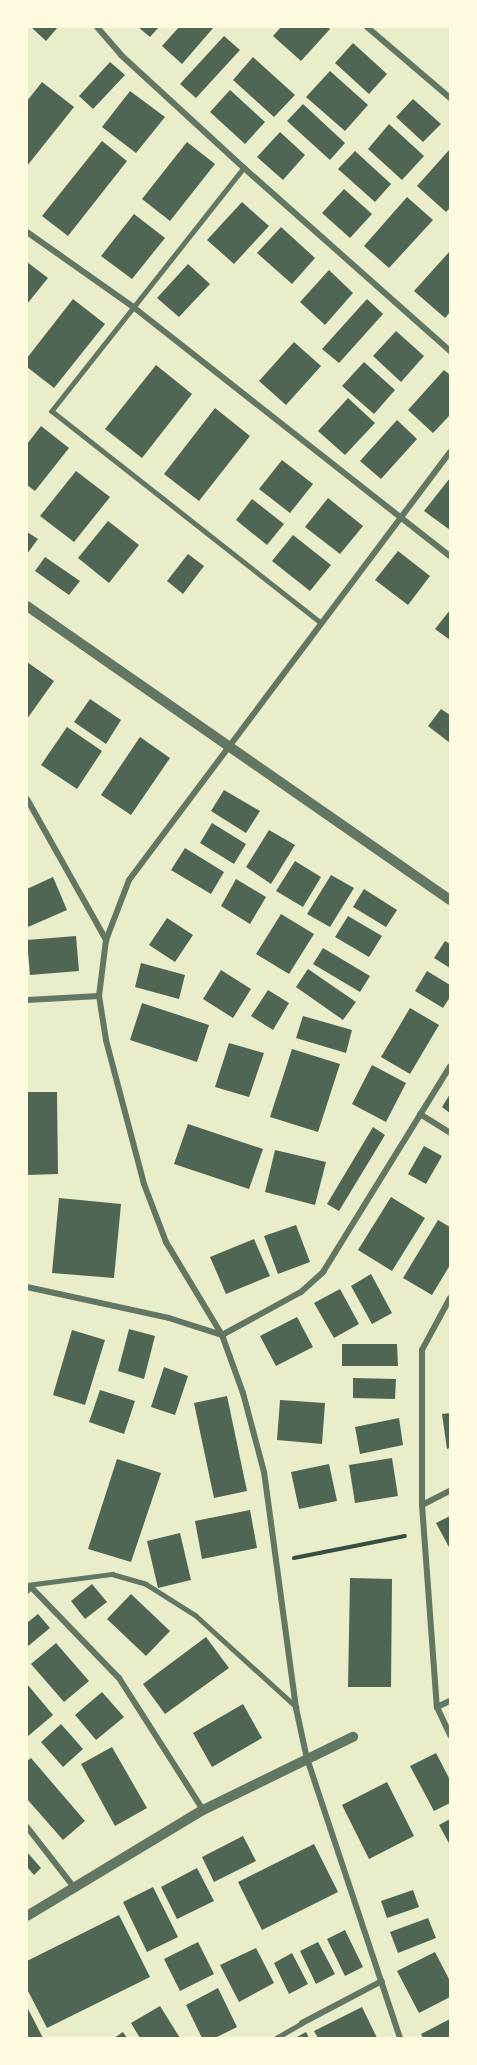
<!DOCTYPE html>
<style>
body{margin:0}
#map{position:relative;width:477px;height:2065px;overflow:hidden;background:#e9edc9;font-family:"Fira Sans",sans-serif}
div>[style]{position:absolute}
[style*='--x']{left:calc(var(--x)*1px);top:calc(var(--y)*1px);width:calc(var(--w)*1px);rotate:calc(var(--a)*1deg)}
.building>*{inset:0;background:#4f6655}
.path>*{height:4px;margin:-2px;padding:0 2px;transform-origin:2px;border-radius:2px;background:#344e41}
.service>*{height:4.5px;margin:-2.25px;padding:0 2.25px;transform-origin:2.25px;border-radius:2.25px;background:#617663}
.pedestrian>*{height:5px;margin:-2.5px;padding:0 2.5px;transform-origin:2.5px;border-radius:2.5px;background:#617663}
.minor>*{height:6px;margin:-3px;padding:0 3px;transform-origin:3px;border-radius:3px;background:#617663}
.tertiary>*{height:10px;margin:-5px;padding:0 5px;transform-origin:5px;border-radius:5px;background:#617663}
span{translate:-50% -50%;white-space:nowrap;text-align:center;line-height:1.15;-webkit-text-stroke:5px #fefae0;paint-order:stroke}
.frame{position:absolute;inset:0;border:28px solid #fefae0;pointer-events:none}
</style>
<div id="map">
<div class="building">
<div style="clip-path:polygon(31px 27px,58px 27px,46px 41px)"></div>
<div style="clip-path:polygon(138px 27px,159px 27px,150px 37px)"></div>
<div style="clip-path:polygon(179px 27px,214px 27px,182px 64px,162px 46px)"></div>
<div style="clip-path:polygon(281px 27px,328px 27px,330px 29px,301px 61px,273px 36px)"></div>
<div style="clip-path:polygon(224px 36px,240px 50px,196px 98px,180px 84px)"></div>
<div style="clip-path:polygon(353px 43px,387px 74px,369px 94px,335px 63px)"></div>
<div style="clip-path:polygon(253px 57px,295px 95px,274px 117px,233px 80px)"></div>
<div style="clip-path:polygon(110px 62px,125px 75px,93px 109px,79px 96px)"></div>
<div style="clip-path:polygon(330px 71px,368px 105px,345px 131px,306px 97px)"></div>
<div style="clip-path:polygon(42px 82px,74px 107px,27px 166px,27px 101px)"></div>
<div style="clip-path:polygon(230px 90px,265px 122px,245px 144px,210px 112px)"></div>
<div style="clip-path:polygon(130px 91px,165px 117px,136px 153px,102px 127px)"></div>
<div style="clip-path:polygon(413px 99px,441px 124px,423px 142px,396px 117px)"></div>
<div style="clip-path:polygon(303px 104px,345px 143px,330px 160px,287px 121px)"></div>
<div style="clip-path:polygon(389px 124px,424px 156px,402px 180px,368px 149px)"></div>
<div style="clip-path:polygon(280px 132px,305px 155px,283px 180px,257px 157px)"></div>
<div style="clip-path:polygon(102px 141px,127px 161px,68px 236px,42px 216px)"></div>
<div style="clip-path:polygon(187px 142px,215px 164px,170px 221px,142px 199px)"></div>
<div style="clip-path:polygon(450px 149px,450px 208px,446px 212px,417px 186px)"></div>
<div style="clip-path:polygon(355px 151px,391px 184px,375px 202px,338px 169px)"></div>
<div style="clip-path:polygon(344px 189px,372px 214px,350px 238px,322px 213px)"></div>
<div style="clip-path:polygon(407px 197px,433px 220px,389px 268px,364px 246px)"></div>
<div style="clip-path:polygon(242px 202px,269px 226px,234px 264px,207px 240px)"></div>
<div style="clip-path:polygon(134px 214px,165px 238px,132px 279px,101px 256px)"></div>
<div style="clip-path:polygon(281px 227px,315px 258px,292px 284px,257px 253px)"></div>
<div style="clip-path:polygon(450px 251px,450px 312px,445px 318px,414px 291px)"></div>
<div style="clip-path:polygon(27px 262px,48px 278px,27px 304px)"></div>
<div style="clip-path:polygon(188px 264px,210px 284px,179px 317px,157px 298px)"></div>
<div style="clip-path:polygon(329px 270px,353px 293px,325px 325px,300px 302px)"></div>
<div style="clip-path:polygon(73px 299px,105px 324px,54px 388px,27px 367px,27px 358px)"></div>
<div style="clip-path:polygon(367px 299px,383px 314px,339px 363px,322px 349px)"></div>
<div style="clip-path:polygon(396px 331px,424px 356px,401px 382px,373px 356px)"></div>
<div style="clip-path:polygon(294px 342px,321px 366px,286px 405px,259px 381px)"></div>
<div style="clip-path:polygon(364px 362px,395px 390px,374px 414px,342px 386px)"></div>
<div style="clip-path:polygon(156px 365px,192px 394px,142px 458px,105px 429px)"></div>
<div style="clip-path:polygon(444px 370px,450px 375px,450px 415px,433px 433px,408px 410px)"></div>
<div style="clip-path:polygon(348px 398px,375px 423px,345px 455px,318px 431px)"></div>
<div style="clip-path:polygon(215px 408px,250px 436px,199px 501px,164px 474px)"></div>
<div style="clip-path:polygon(397px 420px,417px 439px,381px 479px,360px 461px)"></div>
<div style="clip-path:polygon(41px 426px,69px 448px,35px 491px,27px 485px,27px 444px)"></div>
<div style="clip-path:polygon(282px 460px,313px 484px,290px 513px,259px 489px)"></div>
<div style="clip-path:polygon(76px 471px,110px 497px,74px 542px,40px 516px)"></div>
<div style="clip-path:polygon(450px 478px,450px 530px,424px 511px)"></div>
<div style="clip-path:polygon(328px 498px,363px 526px,340px 554px,305px 527px)"></div>
<div style="clip-path:polygon(252px 499px,284px 524px,267px 545px,236px 520px)"></div>
<div style="clip-path:polygon(108px 521px,139px 545px,109px 583px,78px 558px)"></div>
<div style="clip-path:polygon(27px 532px,38px 539px,27px 554px)"></div>
<div style="clip-path:polygon(293px 535px,331px 565px,310px 591px,272px 561px)"></div>
<div style="clip-path:polygon(398px 551px,430px 576px,408px 605px,375px 580px)"></div>
<div style="clip-path:polygon(188px 554px,204px 566px,183px 594px,167px 581px)"></div>
<div style="clip-path:polygon(45px 557px,80px 581px,69px 595px,35px 571px)"></div>
<div style="clip-path:polygon(450px 610px,450px 640px,435px 629px)"></div>
<div style="clip-path:polygon(27px 662px,54px 681px,27px 719px)"></div>
<div style="clip-path:polygon(90px 699px,121px 720px,106px 744px,74px 722px)"></div>
<div style="clip-path:polygon(441px 709px,450px 715px,450px 743px,428px 726px)"></div>
<div style="clip-path:polygon(67px 727px,102px 751px,77px 789px,41px 765px)"></div>
<div style="clip-path:polygon(140px 737px,170px 758px,131px 815px,101px 795px)"></div>
<div style="clip-path:polygon(224px 790px,260px 811px,246px 833px,211px 811px)"></div>
<div style="clip-path:polygon(212px 823px,246px 844px,234px 864px,200px 843px)"></div>
<div style="clip-path:polygon(269px 830px,295px 845px,271px 884px,246px 867px)"></div>
<div style="clip-path:polygon(185px 848px,224px 872px,211px 894px,171px 870px)"></div>
<div style="clip-path:polygon(295px 861px,321px 877px,303px 907px,276px 891px)"></div>
<div style="clip-path:polygon(331px 875px,354px 888px,330px 927px,307px 914px)"></div>
<div style="clip-path:polygon(53px 877px,67px 910px,28px 927px,27px 889px)"></div>
<div style="clip-path:polygon(236px 879px,266px 897px,250px 924px,221px 906px)"></div>
<div style="clip-path:polygon(364px 889px,397px 910px,386px 927px,353px 907px)"></div>
<div style="clip-path:polygon(281px 914px,314px 934px,289px 974px,256px 954px)"></div>
<div style="clip-path:polygon(348px 916px,382px 936px,369px 957px,335px 937px)"></div>
<div style="clip-path:polygon(167px 918px,193px 935px,175px 962px,149px 945px)"></div>
<div style="clip-path:polygon(76px 936px,79px 971px,30px 975px,27px 940px)"></div>
<div style="clip-path:polygon(445px 941px,450px 944px,450px 968px,434px 958px)"></div>
<div style="clip-path:polygon(323px 948px,370px 976px,360px 992px,313px 964px)"></div>
<div style="clip-path:polygon(141px 963px,185px 975px,179px 999px,135px 987px)"></div>
<div style="clip-path:polygon(308px 969px,356px 1002px,343px 1020px,296px 987px)"></div>
<div style="clip-path:polygon(221px 970px,251px 989px,233px 1018px,203px 999px)"></div>
<div style="clip-path:polygon(427px 971px,450px 985px,450px 997px,443px 1008px,415px 991px)"></div>
<div style="clip-path:polygon(268px 990px,289px 1003px,273px 1030px,251px 1016px)"></div>
<div style="clip-path:polygon(142px 1003px,209px 1025px,197px 1062px,130px 1040px)"></div>
<div style="clip-path:polygon(410px 1008px,439px 1025px,410px 1074px,381px 1057px)"></div>
<div style="clip-path:polygon(303px 1016px,352px 1030px,346px 1053px,296px 1038px)"></div>
<div style="clip-path:polygon(229px 1043px,264px 1053px,249px 1097px,215px 1087px)"></div>
<div style="clip-path:polygon(292px 1049px,340px 1064px,318px 1132px,270px 1117px)"></div>
<div style="clip-path:polygon(372px 1065px,406px 1083px,386px 1122px,352px 1104px)"></div>
<div style="clip-path:polygon(27px 1092px,57px 1092px,58px 1174px,27px 1175px)"></div>
<div style="clip-path:polygon(450px 1094px,450px 1113px,442px 1107px)"></div>
<div style="clip-path:polygon(188px 1124px,263px 1149px,249px 1189px,174px 1164px)"></div>
<div style="clip-path:polygon(373px 1127px,385px 1135px,339px 1211px,327px 1204px)"></div>
<div style="clip-path:polygon(424px 1146px,442px 1156px,426px 1184px,408px 1174px)"></div>
<div style="clip-path:polygon(275px 1150px,326px 1162px,315px 1205px,265px 1192px)"></div>
<div style="clip-path:polygon(391px 1197px,425px 1218px,392px 1271px,358px 1250px)"></div>
<div style="clip-path:polygon(59px 1198px,121px 1204px,114px 1278px,52px 1273px)"></div>
<div style="clip-path:polygon(438px 1220px,450px 1227px,450px 1265px,432px 1295px,403px 1278px)"></div>
<div style="clip-path:polygon(296px 1225px,310px 1262px,278px 1274px,264px 1236px)"></div>
<div style="clip-path:polygon(254px 1239px,270px 1276px,226px 1294px,210px 1257px)"></div>
<div style="clip-path:polygon(371px 1274px,392px 1313px,372px 1324px,351px 1286px)"></div>
<div style="clip-path:polygon(340px 1289px,359px 1324px,334px 1338px,314px 1303px)"></div>
<div style="clip-path:polygon(297px 1317px,313px 1347px,276px 1366px,260px 1336px)"></div>
<div style="clip-path:polygon(129px 1329px,155px 1336px,144px 1379px,118px 1371px)"></div>
<div style="clip-path:polygon(72px 1330px,105px 1340px,85px 1405px,53px 1395px)"></div>
<div style="clip-path:polygon(342px 1344px,397px 1344px,398px 1366px,342px 1366px)"></div>
<div style="clip-path:polygon(164px 1367px,188px 1376px,175px 1415px,151px 1407px)"></div>
<div style="clip-path:polygon(353px 1378px,396px 1379px,395px 1399px,353px 1398px)"></div>
<div style="clip-path:polygon(100px 1390px,135px 1401px,124px 1434px,89px 1422px)"></div>
<div style="clip-path:polygon(227px 1396px,247px 1491px,214px 1498px,194px 1403px)"></div>
<div style="clip-path:polygon(280px 1400px,325px 1403px,322px 1444px,277px 1440px)"></div>
<div style="clip-path:polygon(450px 1413px,450px 1448px,447px 1449px,442px 1414px)"></div>
<div style="clip-path:polygon(399px 1418px,403px 1445px,360px 1454px,355px 1427px)"></div>
<div style="clip-path:polygon(392px 1458px,398px 1496px,355px 1503px,349px 1465px)"></div>
<div style="clip-path:polygon(117px 1459px,161px 1473px,131px 1562px,88px 1549px)"></div>
<div style="clip-path:polygon(329px 1464px,337px 1501px,299px 1509px,291px 1472px)"></div>
<div style="clip-path:polygon(250px 1510px,257px 1548px,202px 1559px,195px 1521px)"></div>
<div style="clip-path:polygon(450px 1516px,450px 1549px,436px 1523px)"></div>
<div style="clip-path:polygon(180px 1533px,191px 1580px,158px 1588px,147px 1541px)"></div>
<div style="clip-path:polygon(350px 1578px,392px 1579px,391px 1687px,348px 1687px)"></div>
<div style="clip-path:polygon(92px 1584px,107px 1602px,85px 1619px,71px 1601px)"></div>
<div style="clip-path:polygon(131px 1594px,170px 1631px,146px 1656px,107px 1619px)"></div>
<div style="clip-path:polygon(38px 1614px,50px 1628px,27px 1647px,27px 1623px)"></div>
<div style="clip-path:polygon(206px 1637px,229px 1668px,165px 1714px,143px 1684px)"></div>
<div style="clip-path:polygon(56px 1643px,89px 1681px,64px 1702px,31px 1664px)"></div>
<div style="clip-path:polygon(27px 1684px,53px 1715px,27px 1737px)"></div>
<div style="clip-path:polygon(102px 1692px,124px 1717px,96px 1740px,75px 1715px)"></div>
<div style="clip-path:polygon(243px 1704px,262px 1738px,212px 1767px,193px 1733px)"></div>
<div style="clip-path:polygon(61px 1724px,83px 1749px,63px 1767px,41px 1742px)"></div>
<div style="clip-path:polygon(112px 1747px,147px 1808px,115px 1826px,81px 1764px)"></div>
<div style="clip-path:polygon(436px 1753px,450px 1780px,450px 1803px,434px 1811px,410px 1766px)"></div>
<div style="clip-path:polygon(31px 1758px,85px 1821px,63px 1840px,27px 1799px,27px 1761px)"></div>
<div style="clip-path:polygon(387px 1782px,414px 1836px,369px 1859px,342px 1805px)"></div>
<div style="clip-path:polygon(450px 1819px,450px 1845px,439px 1825px)"></div>
<div style="clip-path:polygon(243px 1836px,256px 1861px,214px 1882px,202px 1857px)"></div>
<div style="clip-path:polygon(314px 1844px,338px 1892px,262px 1930px,238px 1882px)"></div>
<div style="clip-path:polygon(27px 1852px,41px 1868px,34px 1875px,27px 1867px)"></div>
<div style="clip-path:polygon(197px 1868px,214px 1901px,177px 1919px,161px 1887px)"></div>
<div style="clip-path:polygon(153px 1887px,178px 1937px,147px 1952px,123px 1902px)"></div>
<div style="clip-path:polygon(413px 1890px,419px 1907px,387px 1918px,381px 1901px)"></div>
<div style="clip-path:polygon(119px 1915px,150px 1977px,47px 2028px,27px 1989px,27px 1961px)"></div>
<div style="clip-path:polygon(428px 1918px,436px 1938px,398px 1953px,390px 1932px)"></div>
<div style="clip-path:polygon(345px 1930px,363px 1967px,345px 1976px,327px 1939px)"></div>
<div style="clip-path:polygon(198px 1942px,214px 1974px,180px 1991px,164px 1959px)"></div>
<div style="clip-path:polygon(318px 1942px,335px 1974px,316px 1984px,300px 1951px)"></div>
<div style="clip-path:polygon(256px 1948px,274px 1983px,239px 2002px,220px 1965px)"></div>
<div style="clip-path:polygon(435px 1952px,450px 1981px,450px 1997px,419px 2013px,397px 1971px)"></div>
<div style="clip-path:polygon(292px 1953px,308px 1984px,289px 1994px,274px 1963px)"></div>
<div style="clip-path:polygon(218px 1988px,237px 2027px,215px 2038px,202px 2038px,186px 2005px)"></div>
<div style="clip-path:polygon(160px 2006px,180px 2038px,140px 2038px,131px 2023px)"></div>
<div style="clip-path:polygon(27px 2007px,43px 2038px,27px 2038px)"></div>
<div style="clip-path:polygon(362px 2007px,377px 2038px,318px 2038px,314px 2031px)"></div>
<div style="clip-path:polygon(450px 2019px,450px 2038px,423px 2038px,421px 2034px)"></div>
<div style="clip-path:polygon(123px 2032px,127px 2038px,114px 2038px)"></div>
<div style="clip-path:polygon(306px 2032px,309px 2038px,295px 2038px)"></div>
</div>
<div class="path">
<div style="--x:294;--y:1558;--w:113;--a:-11.2"></div>
</div>
<div class="service">
<div style="--x:244;--y:168;--w:310;--a:128.3"></div>
<div style="--x:52;--y:411;--w:342;--a:38.2"></div>
<div style="--x:27;--y:1585;--w:86;--a:-7.4"></div>
<div style="--x:112;--y:1574;--w:35;--a:16"></div>
<div style="--x:146;--y:1584;--w:58;--a:32.3"></div>
</div>
<div class="pedestrian">
<div style="--x:195;--y:1615;--w:137;--a:42.3"></div>
<div style="--x:276;--y:2038;--w:30;--a:-30"></div>
</div>
<div class="minor">
<div style="--x:97;--y:27;--w:37;--a:49"></div>
<div style="--x:121;--y:55;--w:167;--a:42.6"></div>
<div style="--x:244;--y:168;--w:276;--a:41.6"></div>
<div style="--x:367;--y:27;--w:109;--a:40.5"></div>
<div style="--x:27;--y:232;--w:128;--a:35.2"></div>
<div style="--x:132;--y:306;--w:405;--a:38.2"></div>
<div style="--x:27;--y:799;--w:162;--a:60.7"></div>
<div style="--x:27;--y:1000;--w:72;--a:-3.2"></div>
<div style="--x:420;--y:1114;--w:36;--a:32"></div>
<div style="--x:27;--y:1287;--w:145;--a:12.3"></div>
<div style="--x:169;--y:1318;--w:56;--a:17.8"></div>
<div style="--x:222;--y:1335;--w:90;--a:-28.6"></div>
<div style="--x:301;--y:1292;--w:30;--a:-42"></div>
<div style="--x:323;--y:1272;--w:242;--a:-58.3"></div>
<div style="--x:450;--y:1298;--w:59;--a:118.3"></div>
<div style="--x:422;--y:1350;--w:155;--a:90"></div>
<div style="--x:422;--y:1505;--w:203;--a:85.8"></div>
<div style="--x:437;--y:1707;--w:31;--a:65"></div>
<div style="--x:422;--y:1505;--w:31;--a:-27"></div>
<div style="--x:27;--y:1591;--w:6;--a:-45"></div>
<div style="--x:31;--y:1587;--w:127;--a:46"></div>
<div style="--x:119;--y:1678;--w:156;--a:57.5"></div>
<div style="--x:437;--y:1707;--w:14;--a:-25"></div>
<div style="--x:27;--y:1827;--w:75;--a:52.1"></div>
<div style="--x:302;--y:2023;--w:90;--a:-27.7"></div>
<div style="--x:400;--y:2038;--w:294;--a:-108.4"></div>
<div style="--x:307;--y:1759;--w:52;--a:-102.2"></div>
<div style="--x:296;--y:1708;--w:238;--a:-97.7"></div>
<div style="--x:264;--y:1472;--w:82;--a:-104.9"></div>
<div style="--x:243;--y:1393;--w:62;--a:-109.9"></div>
<div style="--x:222;--y:1335;--w:109;--a:-121.1"></div>
<div style="--x:166;--y:1242;--w:62;--a:-110.8"></div>
<div style="--x:144;--y:1184;--w:149;--a:-104.8"></div>
<div style="--x:106;--y:1040;--w:45;--a:-99"></div>
<div style="--x:99;--y:996;--w:56;--a:-82.9"></div>
<div style="--x:106;--y:940;--w:64;--a:-69"></div>
<div style="--x:129;--y:880;--w:535;--a:-53.13"></div>
</div>
<div class="tertiary">
<div style="--x:27;--y:606;--w:515;--a:34.8"></div>
<div style="--x:27;--y:1916;--w:205;--a:-31.1"></div>
<div style="--x:203;--y:1810;--w:167;--a:-26"></div>
</div>
<div class="frame"></div>
</div>
